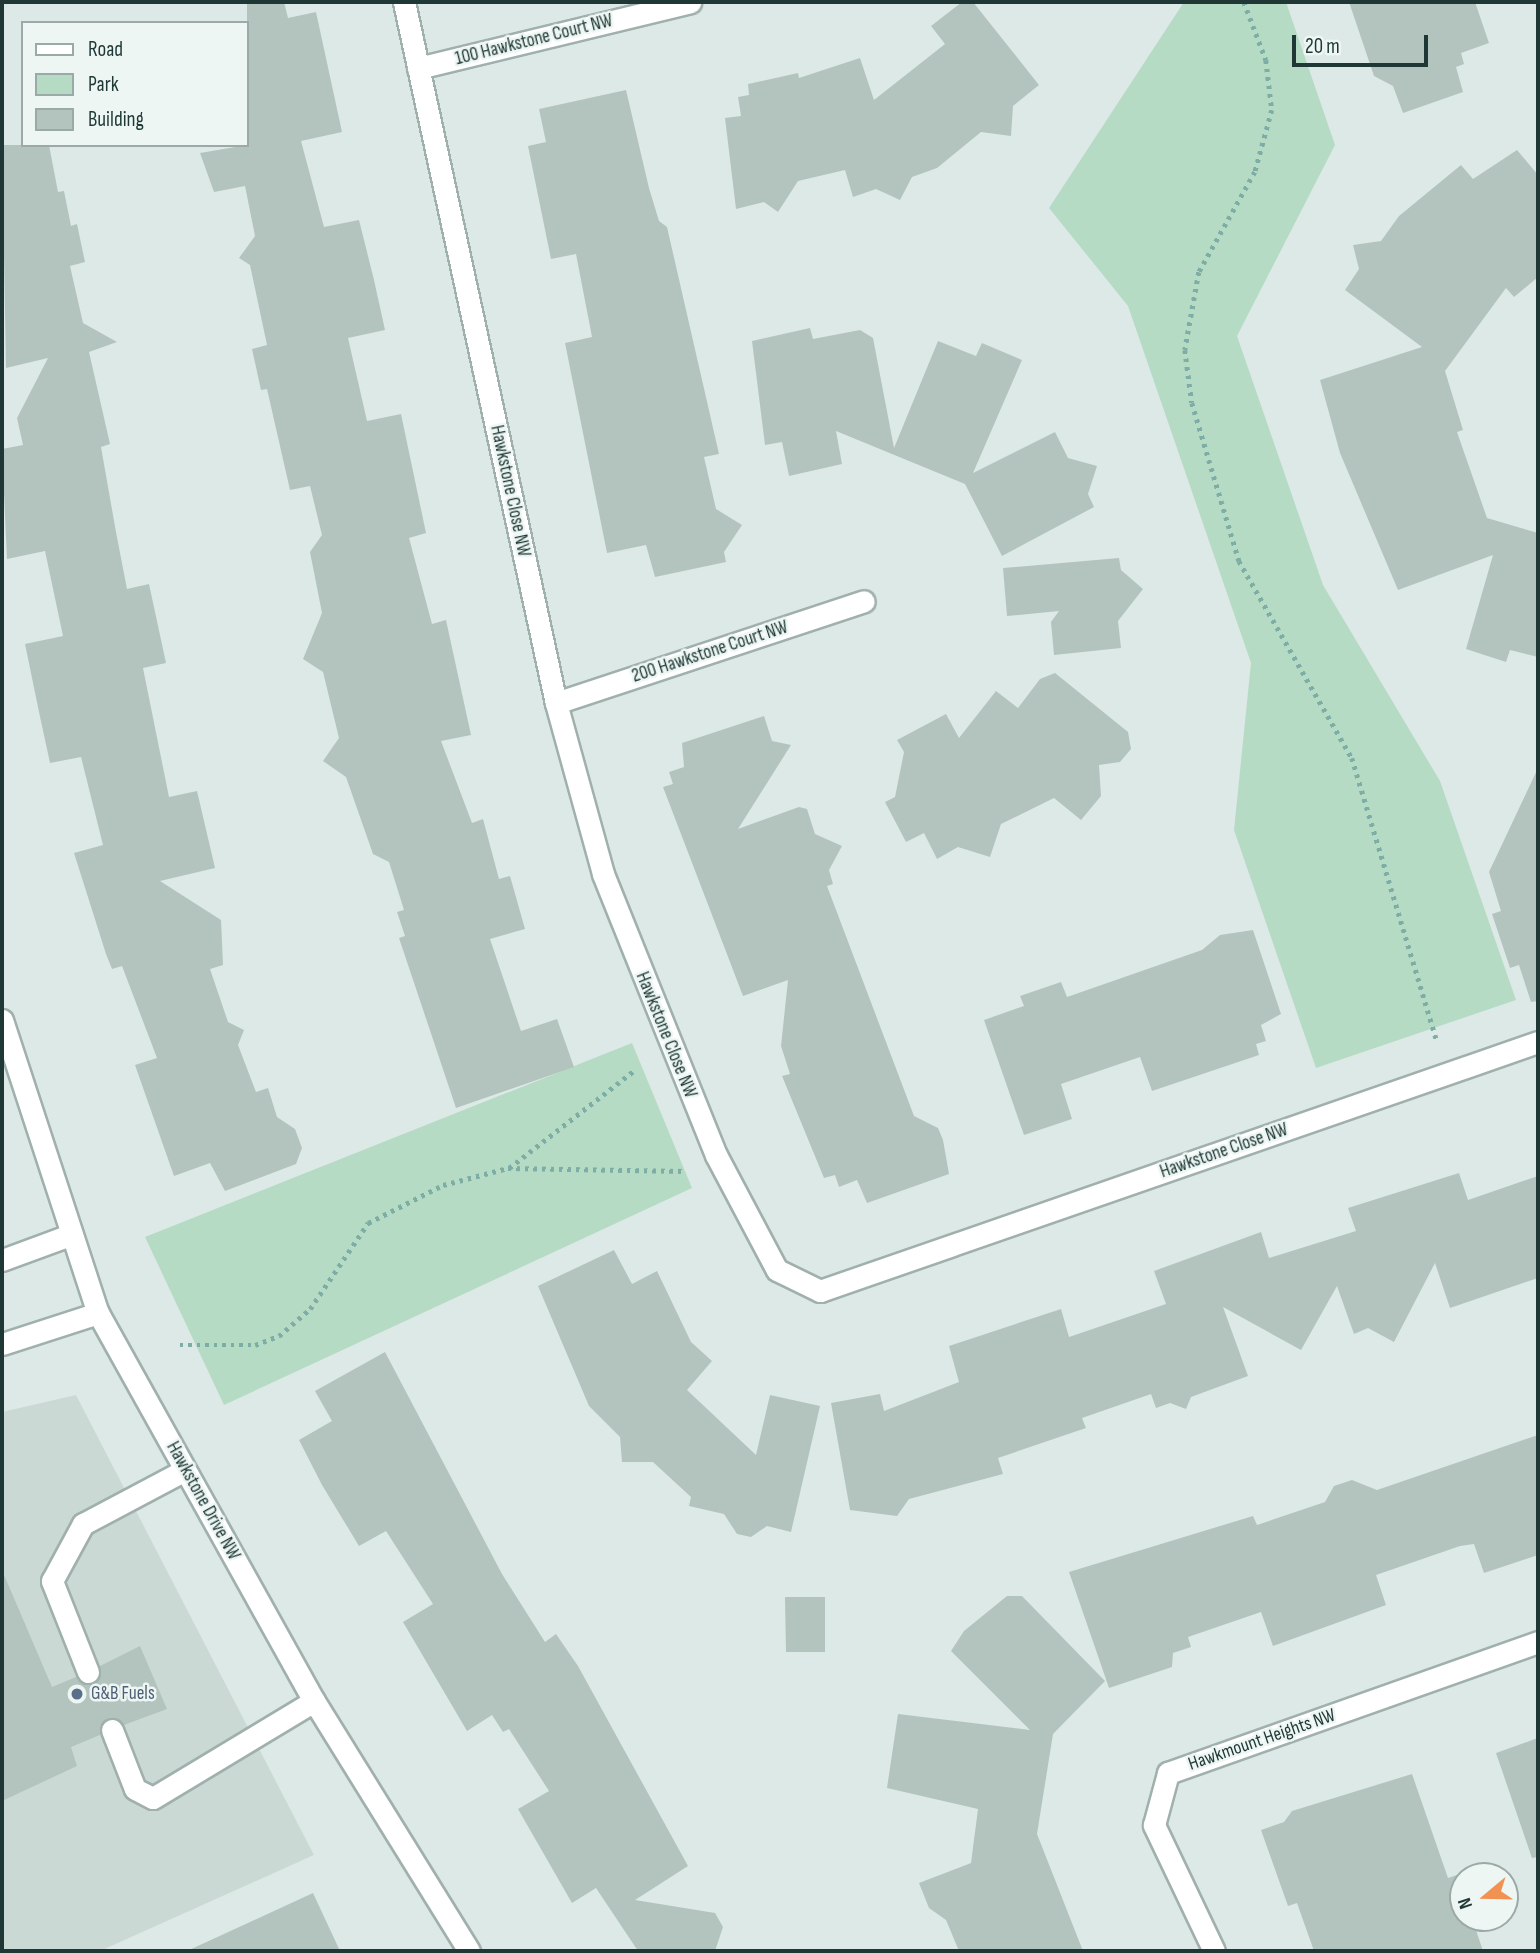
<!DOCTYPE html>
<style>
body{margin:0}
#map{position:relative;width:1540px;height:1953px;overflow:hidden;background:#dde9e6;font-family:"Sofia Sans Condensed",sans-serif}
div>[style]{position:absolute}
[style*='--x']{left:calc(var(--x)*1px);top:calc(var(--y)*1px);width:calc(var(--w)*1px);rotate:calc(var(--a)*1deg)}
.built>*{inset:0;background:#cbd9d5}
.green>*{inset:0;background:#b6dbc5}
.building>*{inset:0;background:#b3c4bf}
.path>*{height:4.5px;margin-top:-2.25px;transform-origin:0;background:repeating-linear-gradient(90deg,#7eada5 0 3.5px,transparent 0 8.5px)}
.roads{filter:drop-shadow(2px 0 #a0b0ad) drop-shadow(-2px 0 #a0b0ad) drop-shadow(0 2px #a0b0ad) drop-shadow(0 -2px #a0b0ad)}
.lane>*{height:21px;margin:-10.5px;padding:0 10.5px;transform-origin:10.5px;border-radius:10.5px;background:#fff}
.street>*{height:21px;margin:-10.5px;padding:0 10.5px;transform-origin:10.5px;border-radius:10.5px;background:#fff}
.secondary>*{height:21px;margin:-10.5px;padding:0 10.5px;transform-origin:10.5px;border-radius:10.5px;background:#fff}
.dots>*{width:19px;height:19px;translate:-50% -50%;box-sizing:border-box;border:4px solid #edf6f3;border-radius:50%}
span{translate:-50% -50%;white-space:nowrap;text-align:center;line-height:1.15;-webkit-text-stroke:5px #edf6f3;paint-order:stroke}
.street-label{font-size:19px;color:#1f3835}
.service-label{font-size:19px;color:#4e5e75}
.left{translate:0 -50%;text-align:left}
.frame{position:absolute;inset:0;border:4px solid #1f3835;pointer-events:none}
.legend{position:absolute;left:21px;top:21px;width:228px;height:126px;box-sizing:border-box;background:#edf6f3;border:2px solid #9baaa7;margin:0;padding:9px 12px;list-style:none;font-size:21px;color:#1f3835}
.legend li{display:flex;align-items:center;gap:14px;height:35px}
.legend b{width:35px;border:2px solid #9baaa7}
.north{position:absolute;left:1449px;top:1862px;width:70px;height:70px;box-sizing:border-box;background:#edf6f3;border:2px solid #9baaa7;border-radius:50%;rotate:251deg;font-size:19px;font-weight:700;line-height:28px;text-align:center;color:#1f3835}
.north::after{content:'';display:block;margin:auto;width:24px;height:32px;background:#f19253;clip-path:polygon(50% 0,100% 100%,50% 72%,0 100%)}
.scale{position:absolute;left:1292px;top:35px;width:136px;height:32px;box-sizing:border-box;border:4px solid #1f3835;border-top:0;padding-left:9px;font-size:21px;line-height:24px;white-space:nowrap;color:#1f3835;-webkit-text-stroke:5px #edf6f3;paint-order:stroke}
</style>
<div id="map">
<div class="built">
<div style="clip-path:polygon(76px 1395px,314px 1855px,100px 1951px,2px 1951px,2px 1412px)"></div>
</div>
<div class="green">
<div style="clip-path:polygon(1184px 2px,1286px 2px,1335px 145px,1237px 336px,1323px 585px,1440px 781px,1516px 1000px,1316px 1068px,1234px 830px,1251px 663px,1128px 306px,1049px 208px)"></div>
<div style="clip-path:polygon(632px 1043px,692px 1188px,224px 1405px,145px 1237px)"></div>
</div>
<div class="building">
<div style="clip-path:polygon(247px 2px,284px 2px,288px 18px,316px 12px,342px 132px,301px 141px,324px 227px,359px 220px,374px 280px,385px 330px,348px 338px,367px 421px,401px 414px,426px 533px,409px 538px,432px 624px,446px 620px,471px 735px,441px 741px,472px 823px,483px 819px,499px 879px,510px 876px,525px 929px,490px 939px,521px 1031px,557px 1019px,574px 1067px,456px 1108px,399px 938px,405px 936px,397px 912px,404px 910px,389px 862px,373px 854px,346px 777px,323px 761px,339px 738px,323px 672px,303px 659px,322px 613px,310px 552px,322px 535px,310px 486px,290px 490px,267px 389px,261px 390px,252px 349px,267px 345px,250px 265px,239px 258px,255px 236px,245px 186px,214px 192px,200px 153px,247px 145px)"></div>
<div style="clip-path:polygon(962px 2px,973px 2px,1039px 85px,1013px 106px,1011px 136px,981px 132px,937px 168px,912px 177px,900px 200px,876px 189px,853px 197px,845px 170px,798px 181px,778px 212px,764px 202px,736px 209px,725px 118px,741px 116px,738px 97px,749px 95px,748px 84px,798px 73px,799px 78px,860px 58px,874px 100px,945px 44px,931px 26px)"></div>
<div style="clip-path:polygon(1349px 2px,1475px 2px,1489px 43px,1461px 53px,1464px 64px,1456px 67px,1463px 92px,1403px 113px,1393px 86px,1374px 76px)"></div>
<div style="clip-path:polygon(626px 90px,649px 188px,659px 221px,667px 227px,719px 454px,704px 457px,716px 509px,742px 525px,724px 552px,726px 562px,655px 577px,646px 545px,607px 553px,565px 343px,592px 337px,576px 254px,551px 259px,528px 146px,546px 142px,539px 109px)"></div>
<div style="clip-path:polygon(2px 145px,49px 145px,58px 192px,64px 191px,71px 226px,77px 224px,85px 262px,70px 266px,83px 323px,117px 342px,89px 352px,110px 444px,101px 447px,116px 532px,127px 589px,149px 584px,166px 663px,143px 668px,169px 797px,197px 791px,215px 868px,160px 881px,221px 920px,223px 965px,210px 969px,228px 1022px,244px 1030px,238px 1045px,256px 1092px,268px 1088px,277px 1117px,295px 1129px,302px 1148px,296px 1164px,225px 1191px,210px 1163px,174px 1176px,135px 1065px,157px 1058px,122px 966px,112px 969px,106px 954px,74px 853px,103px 845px,81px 757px,50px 763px,39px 712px,25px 644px,63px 636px,45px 551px,7px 559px,2px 449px,23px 445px,17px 418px,48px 358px,6px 368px)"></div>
<div style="clip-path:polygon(1517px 150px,1538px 175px,1538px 277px,1514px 297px,1506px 288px,1445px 371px,1463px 430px,1457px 432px,1487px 518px,1538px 533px,1538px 657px,1510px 650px,1506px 662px,1466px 649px,1493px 555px,1398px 590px,1340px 453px,1320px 380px,1422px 347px,1345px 290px,1359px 269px,1353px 245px,1381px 241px,1399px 216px,1461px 165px,1473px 179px)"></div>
<div style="clip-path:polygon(810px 328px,813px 339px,860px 330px,873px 338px,894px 448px,938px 341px,976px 356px,982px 343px,1022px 360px,973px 473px,1055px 432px,1068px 458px,1097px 466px,1088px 494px,1094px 507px,1002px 556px,965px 484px,836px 431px,842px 464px,789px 476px,782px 442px,765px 445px,752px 341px)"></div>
<div style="clip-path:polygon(1119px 558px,1121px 570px,1143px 589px,1118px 621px,1121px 648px,1054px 655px,1051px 622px,1059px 611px,1007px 616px,1003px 568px)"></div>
<div style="clip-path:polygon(1055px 673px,1128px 732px,1131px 749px,1120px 762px,1099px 765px,1101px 796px,1081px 820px,1054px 798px,1001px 824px,990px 857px,958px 847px,937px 859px,924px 833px,906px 842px,885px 802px,895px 797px,904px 752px,897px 740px,946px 714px,959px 738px,996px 691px,1018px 708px,1040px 679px)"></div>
<div style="clip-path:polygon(764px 716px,772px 741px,791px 745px,738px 829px,799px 807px,807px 809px,815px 834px,842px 846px,829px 870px,833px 884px,827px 886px,914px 1116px,938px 1128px,943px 1140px,949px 1174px,867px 1203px,857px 1180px,839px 1187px,835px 1175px,824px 1178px,782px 1076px,790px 1074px,781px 1046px,788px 980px,743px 996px,663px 787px,673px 784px,669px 772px,684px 767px,682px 743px)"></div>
<div style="clip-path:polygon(1538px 768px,1538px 1001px,1531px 1002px,1519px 965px,1510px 968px,1492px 914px,1501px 911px,1489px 872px)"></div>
<div style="clip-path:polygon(1253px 930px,1281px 1014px,1261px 1025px,1266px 1041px,1256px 1044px,1259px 1055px,1152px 1091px,1140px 1057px,1061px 1084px,1072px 1119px,1024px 1135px,984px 1020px,1024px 1006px,1020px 996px,1061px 982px,1067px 997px,1202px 950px,1220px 935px)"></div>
<div style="clip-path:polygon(1459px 1173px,1468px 1200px,1538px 1176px,1538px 1278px,1450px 1308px,1435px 1263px,1394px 1342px,1368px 1328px,1354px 1334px,1337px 1286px,1301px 1350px,1223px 1307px,1248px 1376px,1191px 1397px,1186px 1409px,1170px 1403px,1156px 1408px,1151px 1394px,1082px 1418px,1086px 1428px,998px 1458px,1003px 1474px,909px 1499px,897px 1516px,850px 1510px,831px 1403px,880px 1394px,884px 1411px,959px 1382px,949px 1346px,1061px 1309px,1069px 1337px,1166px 1304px,1154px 1271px,1261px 1232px,1269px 1258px,1356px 1231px,1348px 1208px)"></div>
<div style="clip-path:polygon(614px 1250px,632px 1284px,657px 1271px,691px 1342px,712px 1361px,687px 1390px,756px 1455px,770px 1395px,820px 1406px,791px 1532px,767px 1526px,751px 1537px,737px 1534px,724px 1514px,689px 1506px,691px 1497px,653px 1462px,622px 1462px,620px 1437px,589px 1406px,538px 1286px)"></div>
<div style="clip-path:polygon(385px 1352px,502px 1574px,545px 1642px,556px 1634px,578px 1666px,688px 1866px,635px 1900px,715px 1913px,723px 1927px,715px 1951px,638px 1951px,596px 1888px,572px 1903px,518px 1809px,549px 1791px,509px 1729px,503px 1732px,492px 1715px,467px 1731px,403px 1622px,433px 1604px,386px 1531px,359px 1546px,322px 1485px,299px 1440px,332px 1421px,315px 1391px)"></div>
<div style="clip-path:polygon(1538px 1435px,1538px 1555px,1484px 1573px,1474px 1544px,1460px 1546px,1376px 1575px,1386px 1605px,1273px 1646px,1261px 1612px,1188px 1637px,1191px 1647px,1173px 1653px,1172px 1667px,1109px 1688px,1069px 1572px,1253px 1516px,1257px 1525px,1325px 1502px,1334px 1486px,1352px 1480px,1377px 1490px)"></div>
<div style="clip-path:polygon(2px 1570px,52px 1687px,76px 1677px,93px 1684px,100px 1666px,140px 1646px,167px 1709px,124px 1725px,107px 1718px,100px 1735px,71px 1747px,77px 1766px,2px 1801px)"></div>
<div style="clip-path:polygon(1007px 1596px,1022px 1596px,1105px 1681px,1053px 1734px,1037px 1834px,1083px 1951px,959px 1951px,946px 1920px,929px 1908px,919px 1883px,971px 1863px,978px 1809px,887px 1788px,898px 1714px,1030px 1730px,951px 1651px,964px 1631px)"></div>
<div style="clip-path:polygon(785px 1597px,825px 1597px,825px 1652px,786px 1652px)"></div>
<div style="clip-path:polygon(1538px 1738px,1538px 1857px,1532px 1858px,1496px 1753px)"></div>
<div style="clip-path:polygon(1412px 1774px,1448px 1878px,1457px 1875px,1463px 1918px,1472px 1918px,1483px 1951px,1314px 1951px,1297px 1903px,1288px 1906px,1261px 1830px,1284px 1822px,1292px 1811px)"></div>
<div style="clip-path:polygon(313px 1893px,340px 1951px,187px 1951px)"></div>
</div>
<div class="path">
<div style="--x:1244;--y:2;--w:62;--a:69.2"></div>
<div style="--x:1266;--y:60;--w:50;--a:83.2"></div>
<div style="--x:1272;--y:110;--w:64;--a:105.3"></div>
<div style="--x:1255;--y:172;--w:115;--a:119.2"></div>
<div style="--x:1199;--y:272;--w:79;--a:100.2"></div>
<div style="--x:1185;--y:350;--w:53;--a:82.5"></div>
<div style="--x:1192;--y:403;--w:165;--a:73.4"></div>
<div style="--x:1239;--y:561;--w:227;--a:60.2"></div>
<div style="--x:1352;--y:758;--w:295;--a:73.3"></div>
<div style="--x:509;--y:1168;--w:161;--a:-37.9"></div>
<div style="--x:180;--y:1345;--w:75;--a:0"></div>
<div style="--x:255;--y:1345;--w:26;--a:-21"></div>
<div style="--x:279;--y:1336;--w:41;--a:-41.1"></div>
<div style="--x:310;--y:1309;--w:104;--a:-56"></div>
<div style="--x:368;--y:1223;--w:84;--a:-26.9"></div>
<div style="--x:443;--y:1185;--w:67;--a:-14.7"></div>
<div style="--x:508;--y:1168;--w:177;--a:1"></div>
</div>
<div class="roads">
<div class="lane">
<div style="--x:88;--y:1672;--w:98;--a:-111.6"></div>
<div style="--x:52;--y:1581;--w:65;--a:-61.5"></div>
<div style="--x:83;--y:1524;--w:115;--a:-27.9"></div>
<div style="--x:112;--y:1730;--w:63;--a:68.7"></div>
<div style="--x:135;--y:1789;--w:20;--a:27"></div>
<div style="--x:153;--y:1798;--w:188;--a:-31.1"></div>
</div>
<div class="street">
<div style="--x:404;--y:2;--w:717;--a:77.77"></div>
<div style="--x:556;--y:703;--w:177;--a:74.6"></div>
<div style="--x:603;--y:874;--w:303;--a:68.1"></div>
<div style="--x:716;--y:1155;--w:130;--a:62.1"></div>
<div style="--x:777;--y:1270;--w:48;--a:26"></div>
<div style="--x:820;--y:1291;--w:760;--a:-19.13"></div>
<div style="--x:418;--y:68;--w:280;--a:-13.6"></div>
<div style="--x:556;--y:703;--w:324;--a:-18.3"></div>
<div style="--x:1214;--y:1951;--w:140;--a:-115.5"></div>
<div style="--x:1154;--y:1825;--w:54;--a:-74.9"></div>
<div style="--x:1168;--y:1773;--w:393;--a:-19.5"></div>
</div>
<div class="secondary">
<div style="--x:2;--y:1020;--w:308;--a:71.9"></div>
<div style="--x:98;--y:1313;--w:444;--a:60.9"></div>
<div style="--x:314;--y:1701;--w:294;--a:58.2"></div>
<div style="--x:2;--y:1260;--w:72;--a:-20.2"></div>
<div style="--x:2;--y:1344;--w:101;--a:-17.9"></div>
</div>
</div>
<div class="dots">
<div style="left:77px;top:1694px;background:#5c6f8a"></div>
</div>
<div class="street-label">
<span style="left:534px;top:40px;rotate:-14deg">100 Hawkstone Court NW</span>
<span style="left:510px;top:491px;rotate:78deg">Hawkstone Close NW</span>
<span style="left:710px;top:652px;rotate:-18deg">200 Hawkstone Court NW</span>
<span style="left:666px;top:1035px;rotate:68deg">Hawkstone Close NW</span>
<span style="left:1224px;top:1151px;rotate:-19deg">Hawkstone Close NW</span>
<span style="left:203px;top:1501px;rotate:61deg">Hawkstone Drive NW</span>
<span style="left:1262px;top:1740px;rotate:-19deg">Hawkmount Heights NW</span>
</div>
<div class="service-label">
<span class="left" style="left:91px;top:1694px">G&amp;B Fuels</span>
</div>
<div class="frame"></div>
<ul class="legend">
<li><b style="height:9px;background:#fff"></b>Road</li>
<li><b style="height:19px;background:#b6dbc5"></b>Park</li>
<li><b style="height:19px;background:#b3c4bf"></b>Building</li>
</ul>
<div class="north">N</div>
<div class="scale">20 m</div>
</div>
